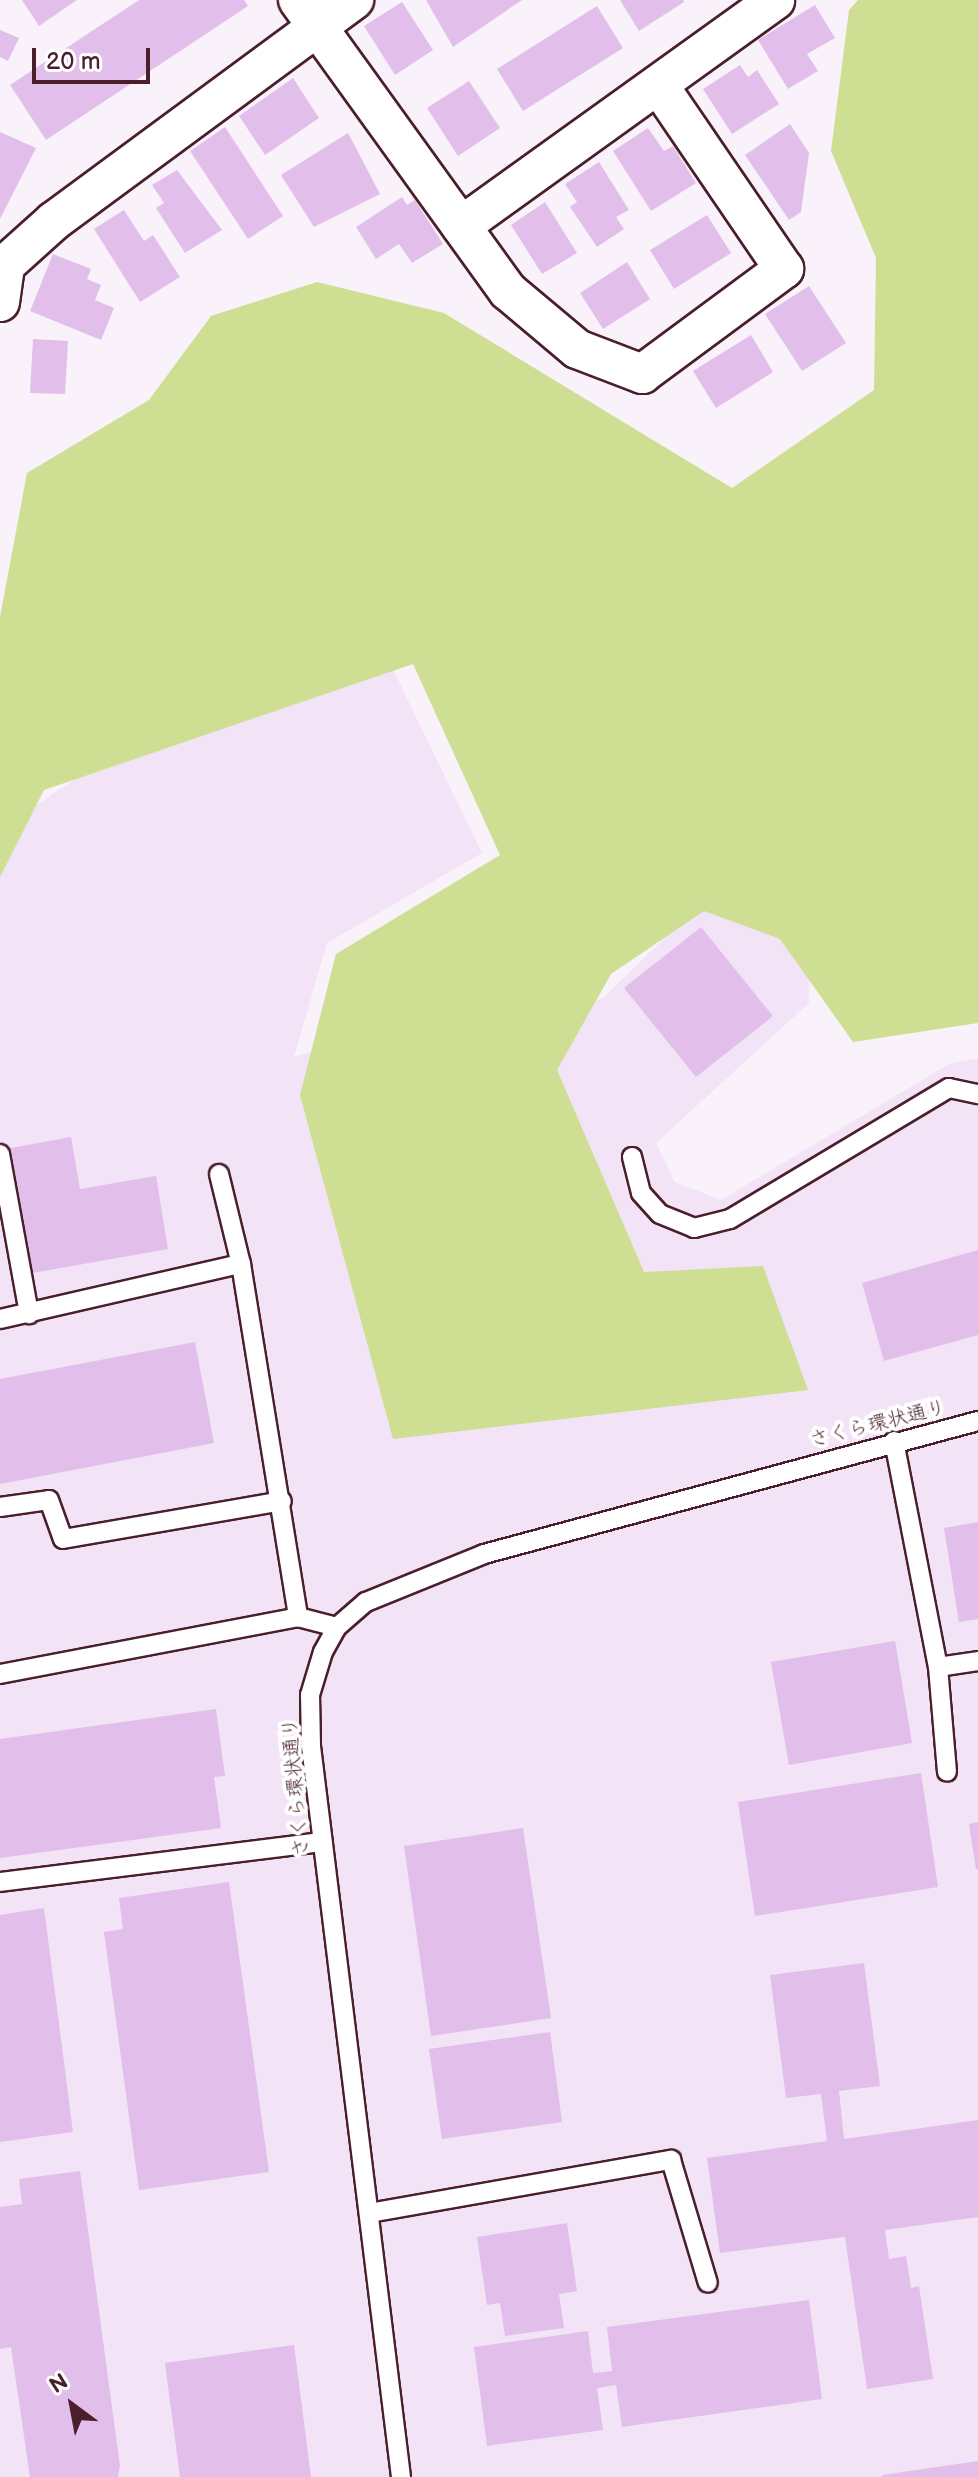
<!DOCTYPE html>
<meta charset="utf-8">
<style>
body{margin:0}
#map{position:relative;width:978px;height:2477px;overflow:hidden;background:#f9f2fb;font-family:"Balsamiq Sans","Klee One",sans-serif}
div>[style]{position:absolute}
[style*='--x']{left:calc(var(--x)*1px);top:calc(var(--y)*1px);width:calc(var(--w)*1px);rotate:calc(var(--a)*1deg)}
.built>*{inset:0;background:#f2e3f6}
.green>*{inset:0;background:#cede92}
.building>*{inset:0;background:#e1bfea}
.roads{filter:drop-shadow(2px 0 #4a1f2b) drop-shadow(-2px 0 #4a1f2b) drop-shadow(0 2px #4a1f2b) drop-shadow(0 -2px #4a1f2b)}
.lane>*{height:18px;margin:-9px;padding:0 9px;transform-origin:9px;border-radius:9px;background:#fff}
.street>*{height:38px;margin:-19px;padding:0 19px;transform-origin:19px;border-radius:19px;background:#fff}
span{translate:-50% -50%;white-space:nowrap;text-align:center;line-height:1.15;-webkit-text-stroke:8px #fff;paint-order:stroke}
.street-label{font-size:20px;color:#4a1f2b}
.north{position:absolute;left:32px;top:2365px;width:80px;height:80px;-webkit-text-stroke:6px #fff;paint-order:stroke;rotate:328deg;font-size:22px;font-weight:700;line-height:32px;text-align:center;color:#4a1f2b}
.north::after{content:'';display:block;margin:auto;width:28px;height:36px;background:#4a1f2b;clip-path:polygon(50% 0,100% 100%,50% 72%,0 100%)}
.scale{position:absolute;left:32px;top:48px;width:118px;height:36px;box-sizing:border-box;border:4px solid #4a1f2b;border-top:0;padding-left:10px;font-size:24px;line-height:28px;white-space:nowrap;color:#4a1f2b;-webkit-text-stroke:6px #fff;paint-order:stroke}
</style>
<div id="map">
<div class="built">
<div style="clip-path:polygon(386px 655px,482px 853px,327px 943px,294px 1057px,500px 998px,547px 1029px,605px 996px,709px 895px,808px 927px,809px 1003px,656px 1143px,675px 1182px,721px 1200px,949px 1064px,978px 1058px,978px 2477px,0 2477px,0 839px,8px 824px,162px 721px)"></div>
</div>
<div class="green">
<div style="clip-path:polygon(858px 0,978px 0,978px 1023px,853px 1042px,780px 939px,704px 911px,611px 974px,557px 1070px,644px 1272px,763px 1266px,808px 1390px,393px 1439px,300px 1095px,336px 954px,500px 855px,413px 664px,44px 790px,0 877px,0 617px,27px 473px,149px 400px,211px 316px,317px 282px,444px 313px,732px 488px,874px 390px,876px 258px,831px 151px,849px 10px)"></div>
</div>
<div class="building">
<div style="clip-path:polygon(22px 0,77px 0,39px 26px)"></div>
<div style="clip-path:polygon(139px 0,244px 0,248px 6px,46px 140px,10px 85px)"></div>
<div style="clip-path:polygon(426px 0,522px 0,453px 47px)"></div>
<div style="clip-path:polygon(620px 0,683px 0,684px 2px,639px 31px)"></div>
<div style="clip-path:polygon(402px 2px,433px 50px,395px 75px,364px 26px)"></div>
<div style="clip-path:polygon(815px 5px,835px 38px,807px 54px,818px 71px,788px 89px,758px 40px)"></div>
<div style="clip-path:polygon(597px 6px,623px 48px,523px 111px,497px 69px)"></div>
<div style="clip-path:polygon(0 30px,19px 38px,8px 61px,0 57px)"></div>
<div style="clip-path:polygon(740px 65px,748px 77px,757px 70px,779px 104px,732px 134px,703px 89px)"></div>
<div style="clip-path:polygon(293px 78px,319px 118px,265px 155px,239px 116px)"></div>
<div style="clip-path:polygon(469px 81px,500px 128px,458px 156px,427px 108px)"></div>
<div style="clip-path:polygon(790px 124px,809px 153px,801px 212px,789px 220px,745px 155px)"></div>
<div style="clip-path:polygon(225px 127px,283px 216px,248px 239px,190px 151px)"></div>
<div style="clip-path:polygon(648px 128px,664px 151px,673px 146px,696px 183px,651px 211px,613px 151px)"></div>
<div style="clip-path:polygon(0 132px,36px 148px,0 219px)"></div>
<div style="clip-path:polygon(348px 133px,380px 194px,314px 227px,281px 175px)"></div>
<div style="clip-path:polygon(599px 162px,629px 210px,616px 217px,624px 229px,597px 247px,570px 207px,577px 202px,565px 184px)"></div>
<div style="clip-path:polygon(177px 170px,222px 230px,185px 253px,156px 208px,164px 203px,152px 185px)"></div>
<div style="clip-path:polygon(402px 197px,407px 205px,415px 200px,443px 244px,412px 263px,399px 244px,376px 259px,356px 227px)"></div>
<div style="clip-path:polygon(545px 202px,577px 253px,542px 274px,511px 225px)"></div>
<div style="clip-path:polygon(124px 210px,144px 241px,153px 235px,180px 277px,140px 302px,94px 229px)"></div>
<div style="clip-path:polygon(707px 215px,731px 253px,674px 289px,650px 250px)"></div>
<div style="clip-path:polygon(53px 254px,91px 269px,87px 279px,101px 285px,95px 300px,114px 308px,101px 340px,30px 311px)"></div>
<div style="clip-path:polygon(627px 262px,650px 299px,603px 329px,580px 293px)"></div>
<div style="clip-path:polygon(809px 286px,846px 343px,802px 371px,765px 314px)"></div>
<div style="clip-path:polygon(751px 335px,773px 372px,716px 408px,693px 371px)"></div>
<div style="clip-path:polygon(33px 339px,68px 341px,65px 394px,30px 393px)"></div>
<div style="clip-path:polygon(701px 927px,773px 1016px,696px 1077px,624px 988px)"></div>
<div style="clip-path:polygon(71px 1137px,80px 1189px,156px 1176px,168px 1249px,27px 1274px,6px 1149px)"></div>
<div style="clip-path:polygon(978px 1250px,978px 1335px,884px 1361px,862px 1283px)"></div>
<div style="clip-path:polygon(195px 1342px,214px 1443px,0 1484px,0 1379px)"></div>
<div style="clip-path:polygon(978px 1522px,978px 1619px,959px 1622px,944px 1528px)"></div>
<div style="clip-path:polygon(895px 1641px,912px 1743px,789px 1765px,771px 1662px)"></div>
<div style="clip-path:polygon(216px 1709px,225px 1776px,214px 1777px,221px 1828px,0 1858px,0 1739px)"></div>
<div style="clip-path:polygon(921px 1773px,938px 1887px,755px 1916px,738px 1802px)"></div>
<div style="clip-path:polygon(978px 1822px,978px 1869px,976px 1869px,969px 1824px)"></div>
<div style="clip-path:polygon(523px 1828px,551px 2018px,431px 2036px,404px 1846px)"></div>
<div style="clip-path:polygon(229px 1882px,269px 2172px,139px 2190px,104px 1932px,123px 1929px,119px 1898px)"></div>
<div style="clip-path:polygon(44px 1908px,73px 2132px,0 2142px,0 1915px)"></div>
<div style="clip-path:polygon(864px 1963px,880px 2086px,839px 2091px,844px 2139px,978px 2120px,978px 2217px,885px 2230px,889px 2259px,906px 2256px,911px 2288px,919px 2286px,933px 2379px,867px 2389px,845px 2237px,720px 2253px,707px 2158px,827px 2141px,821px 2094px,786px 2098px,770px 1975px)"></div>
<div style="clip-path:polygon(550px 2032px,562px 2122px,442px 2139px,429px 2049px)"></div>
<div style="clip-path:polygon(80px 2171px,120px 2466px,118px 2477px,30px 2477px,11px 2347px,0 2349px,0 2207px,22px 2204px,19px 2179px)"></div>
<div style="clip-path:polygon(567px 2223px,577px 2291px,559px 2294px,564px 2328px,505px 2336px,500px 2303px,487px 2305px,477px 2237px)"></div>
<div style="clip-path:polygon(809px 2300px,822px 2399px,622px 2427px,616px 2385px,597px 2388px,603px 2430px,487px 2446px,474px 2347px,588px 2331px,593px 2373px,612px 2371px,607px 2327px)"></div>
<div style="clip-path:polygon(294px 2345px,311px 2477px,180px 2477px,165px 2363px)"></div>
<div style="clip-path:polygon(978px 2461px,978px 2477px,882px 2477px,882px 2475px)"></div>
</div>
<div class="roads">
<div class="lane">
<div style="--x:0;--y:1154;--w:163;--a:79.7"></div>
<div style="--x:632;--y:1157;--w:37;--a:76"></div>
<div style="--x:641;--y:1193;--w:28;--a:48"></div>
<div style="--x:660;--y:1214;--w:37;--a:22"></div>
<div style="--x:694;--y:1228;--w:37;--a:-14"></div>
<div style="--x:730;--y:1219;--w:255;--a:-30.9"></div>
<div style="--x:949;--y:1088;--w:30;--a:12"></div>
<div style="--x:219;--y:1174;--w:93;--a:76.3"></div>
<div style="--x:241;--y:1264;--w:358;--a:80.8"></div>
<div style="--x:298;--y:1617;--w:40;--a:14.4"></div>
<div style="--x:0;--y:1319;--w:247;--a:-12.9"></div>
<div style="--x:894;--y:1441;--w:230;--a:79"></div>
<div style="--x:938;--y:1667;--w:105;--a:85.1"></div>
<div style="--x:0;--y:1507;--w:49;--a:-8.1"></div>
<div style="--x:49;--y:1500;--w:41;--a:70.3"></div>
<div style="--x:63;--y:1539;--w:222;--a:-9.8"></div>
<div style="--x:938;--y:1667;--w:40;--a:-8.5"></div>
<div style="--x:0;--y:1674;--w:303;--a:-10.8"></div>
<div style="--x:0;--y:1882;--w:325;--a:-7.1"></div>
<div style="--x:369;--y:2213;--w:307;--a:-10"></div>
<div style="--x:671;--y:2160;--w:128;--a:73.3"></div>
<div style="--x:401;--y:2477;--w:737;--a:-97.02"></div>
<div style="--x:311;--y:1746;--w:51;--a:-91.1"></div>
<div style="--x:310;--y:1695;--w:45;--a:-73.2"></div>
<div style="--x:323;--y:1652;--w:29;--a:-61"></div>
<div style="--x:337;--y:1627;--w:38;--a:-41"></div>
<div style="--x:366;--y:1602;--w:127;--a:-22.1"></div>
<div style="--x:484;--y:1554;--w:512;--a:-15.07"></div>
</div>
<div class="street">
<div style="--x:298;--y:0;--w:359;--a:54.2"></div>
<div style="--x:508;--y:291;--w:90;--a:40"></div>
<div style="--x:577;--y:349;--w:70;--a:21"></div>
<div style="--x:642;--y:374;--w:177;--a:-36.5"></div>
<div style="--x:784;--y:269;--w:222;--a:-124.3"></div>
<div style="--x:461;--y:226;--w:387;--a:-35.7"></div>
<div style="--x:0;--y:302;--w:37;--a:-82"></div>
<div style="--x:5;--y:265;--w:66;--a:-41.9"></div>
<div style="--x:54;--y:221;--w:373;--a:-36.4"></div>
</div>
</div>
<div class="street-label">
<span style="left:878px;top:1424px;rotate:-14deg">さくら環状通り</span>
<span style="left:296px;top:1787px;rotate:-95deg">さくら環状通り</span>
</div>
<div class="north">N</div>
<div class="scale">20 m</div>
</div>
